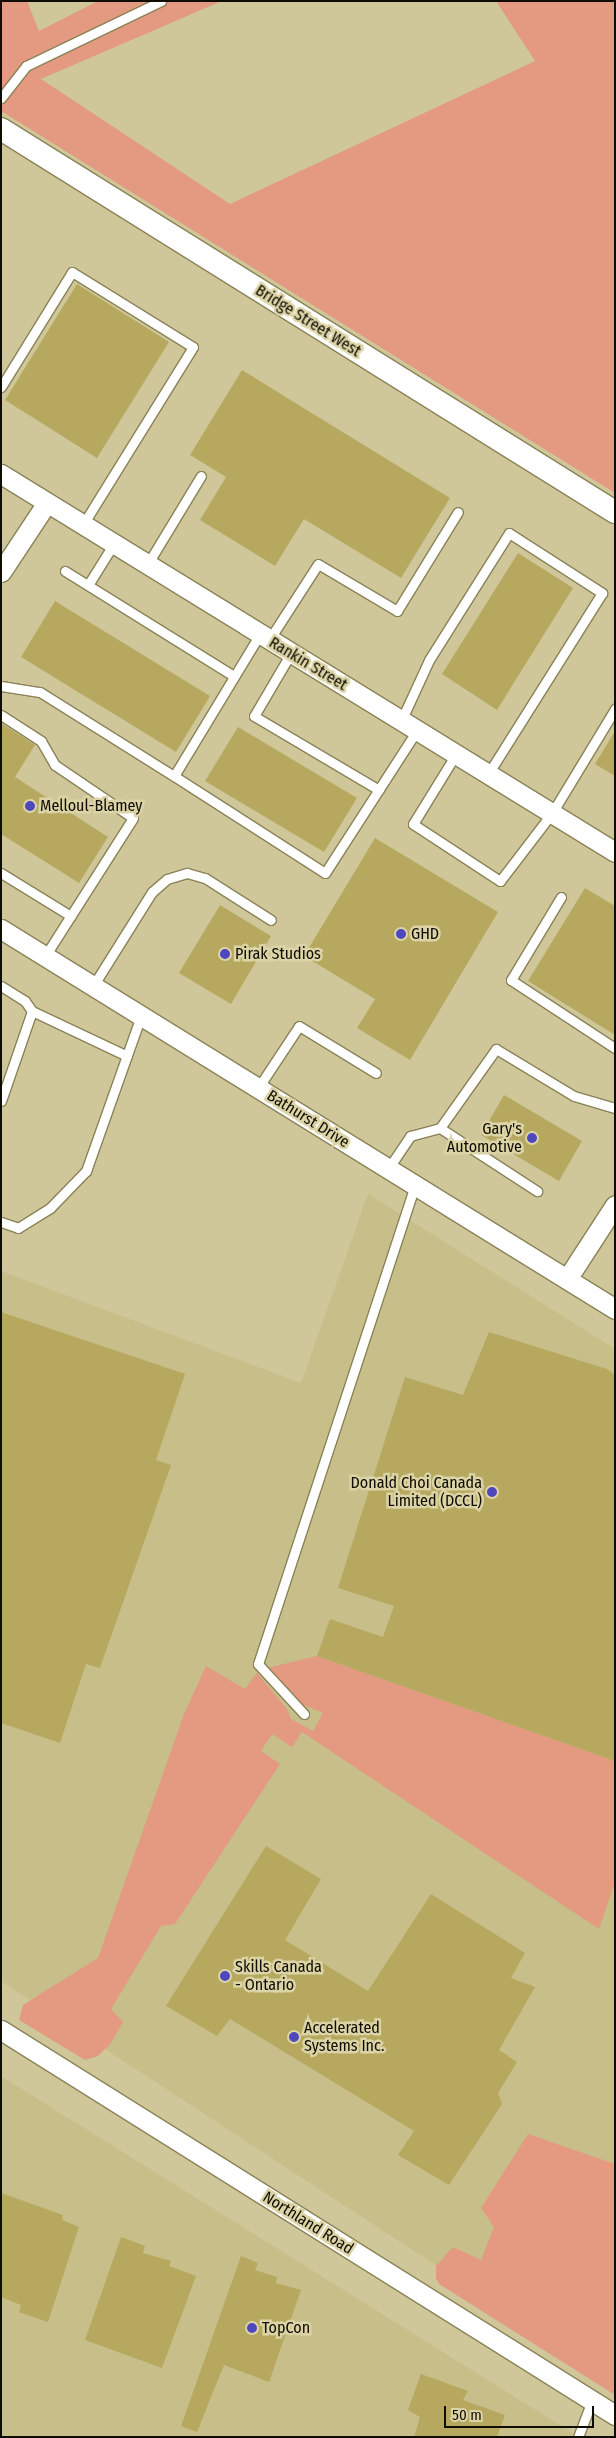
<!DOCTYPE html>
<style>
body{margin:0}
#map{position:relative;width:616px;height:2438px;overflow:hidden;background:#cfc79a;font-family:"Fira Sans Condensed",sans-serif}
div>[style]{position:absolute}
[style*='--x']{left:calc(var(--x)*1px);top:calc(var(--y)*1px);width:calc(var(--w)*1px);rotate:calc(var(--a)*1deg)}
.built>*{inset:0;background:#c7be89}
.green>*{inset:0;background:#e39a81}
.building>*{inset:0;background:#b6a95f}
.roads{filter:drop-shadow(1px 0 #898257) drop-shadow(-1px 0 #898257) drop-shadow(0 1px #898257) drop-shadow(0 -1px #898257)}
.service>*{height:9px;margin:-4.5px;padding:0 4.5px;transform-origin:4.5px;border-radius:4.5px;background:#fff}
.minor>*{height:19px;margin:-9.5px;padding:0 9.5px;transform-origin:9.5px;border-radius:9.5px;background:#fff}
.tertiary>*{height:22px;margin:-11px;padding:0 11px;transform-origin:11px;border-radius:11px;background:#fff}
.dots>*{width:14px;height:14px;translate:-50% -50%;box-sizing:border-box;border:2px solid #dcd4a6;border-radius:50%}
span{translate:-50% -50%;white-space:nowrap;text-align:center;line-height:1.15;-webkit-text-stroke:5px #dcd4a6;paint-order:stroke}
.street-label{font-size:16px;color:#0f0c01}
.poi-label{font-size:16px;color:#0f0c01}
.left{translate:0 -50%;text-align:left}
.right{translate:-100% -50%;text-align:right}
.frame{position:absolute;inset:0;border:2px solid #0f0c01;pointer-events:none}
.scale{position:absolute;left:444px;top:2406px;width:150px;height:22px;box-sizing:border-box;border:2px solid #0f0c01;border-top:0;padding-left:6px;font-size:15px;line-height:18px;white-space:nowrap;color:#0f0c01;-webkit-text-stroke:4px #dcd4a6;paint-order:stroke}
</style>
<div id="map">
<div class="built">
<div style="clip-path:polygon(368px 1194px,615px 1349px,615px 2372px,469px 2287px,1px 1981px,1px 1271px,301px 1383px)"></div>
<div style="clip-path:polygon(1px 2076px,579px 2437px,1px 2437px)"></div>
</div>
<div class="green">
<div style="clip-path:polygon(1px 1px,27px 1px,39px 31px,98px 1px,222px 1px,41px 79px,230px 204px,535px 61px,496px 1px,615px 1px,615px 493px,1px 111px)"></div>
<div style="clip-path:polygon(317px 1656px,615px 1761px,615px 1882px,599px 1929px,302px 1732px,292px 1747px,272px 1734px,261px 1751px,280px 1764px,175px 1924px,161px 1926px,111px 2009px,123px 2022px,111px 2043px,98px 2056px,85px 2060px,19px 2020px,23px 2005px,98px 1958px,184px 1714px,206px 1666px,245px 1689px,257px 1673px,287px 1709px,291px 1719px,313px 1731px,323px 1713px,294px 1701px,267px 1668px)"></div>
<div style="clip-path:polygon(528px 2134px,615px 2164px,615px 2395px,439px 2284px,436px 2278px,436px 2266px,453px 2247px,481px 2260px,494px 2227px,481px 2208px)"></div>
</div>
<div class="building">
<div style="clip-path:polygon(77px 284px,169px 342px,97px 458px,5px 400px)"></div>
<div style="clip-path:polygon(242px 370px,450px 498px,401px 578px,304px 519px,275px 566px,200px 520px,226px 477px,190px 455px)"></div>
<div style="clip-path:polygon(518px 553px,573px 588px,497px 710px,442px 674px)"></div>
<div style="clip-path:polygon(55px 601px,210px 696px,176px 752px,21px 657px)"></div>
<div style="clip-path:polygon(1px 723px,35px 745px,15px 777px,108px 837px,79px 883px,1px 834px)"></div>
<div style="clip-path:polygon(238px 727px,357px 798px,324px 852px,205px 781px)"></div>
<div style="clip-path:polygon(615px 731px,615px 776px,595px 764px)"></div>
<div style="clip-path:polygon(375px 838px,498px 912px,410px 1060px,357px 1028px,375px 999px,304px 956px)"></div>
<div style="clip-path:polygon(585px 888px,615px 906px,615px 1035px,528px 981px)"></div>
<div style="clip-path:polygon(220px 905px,271px 936px,231px 1004px,179px 973px)"></div>
<div style="clip-path:polygon(504px 1095px,582px 1141px,559px 1181px,481px 1135px)"></div>
<div style="clip-path:polygon(1px 1312px,185px 1374px,156px 1460px,171px 1465px,100px 1668px,86px 1664px,60px 1743px,1px 1723px)"></div>
<div style="clip-path:polygon(489px 1332px,607px 1369px,615px 1375px,615px 1761px,317px 1656px,330px 1619px,383px 1637px,394px 1606px,338px 1588px,405px 1377px,463px 1395px)"></div>
<div style="clip-path:polygon(266px 1846px,321px 1879px,285px 1940px,368px 1991px,431px 1894px,525px 1953px,511px 1978px,535px 1987px,499px 2050px,517px 2062px,498px 2093px,502px 2104px,449px 2185px,398px 2155px,414px 2131px,230px 2019px,217px 2036px,166px 2006px)"></div>
<div style="clip-path:polygon(1px 2193px,63px 2215px,62px 2220px,79px 2227px,48px 2322px,19px 2312px,21px 2305px,1px 2297px)"></div>
<div style="clip-path:polygon(121px 2237px,145px 2246px,143px 2253px,171px 2261px,169px 2266px,196px 2276px,162px 2368px,85px 2340px)"></div>
<div style="clip-path:polygon(241px 2256px,258px 2263px,255px 2270px,277px 2277px,276px 2283px,301px 2290px,269px 2382px,224px 2365px,197px 2432px,181px 2426px)"></div>
<div style="clip-path:polygon(421px 2374px,468px 2391px,463px 2400px,505px 2415px,497px 2437px,414px 2437px,420px 2417px,408px 2410px)"></div>
</div>
<div class="roads">
<div class="service">
<div style="--x:1;--y:98;--w:41;--a:-52"></div>
<div style="--x:26;--y:66;--w:150;--a:-25.7"></div>
<div style="--x:1;--y:387;--w:135;--a:-58.3"></div>
<div style="--x:72;--y:272;--w:142;--a:31.8"></div>
<div style="--x:193;--y:347;--w:211;--a:121.8"></div>
<div style="--x:147;--y:565;--w:104;--a:-58.8"></div>
<div style="--x:65;--y:571;--w:199;--a:31.9"></div>
<div style="--x:88;--y:585;--w:47;--a:-58"></div>
<div style="--x:269;--y:640;--w:90;--a:-57.2"></div>
<div style="--x:318;--y:564;--w:92;--a:30.7"></div>
<div style="--x:397;--y:611;--w:116;--a:-58.4"></div>
<div style="--x:291;--y:653;--w:73;--a:120.4"></div>
<div style="--x:254;--y:716;--w:145;--a:30.6"></div>
<div style="--x:1;--y:686;--w:39;--a:9"></div>
<div style="--x:40;--y:692;--w:158;--a:32.1"></div>
<div style="--x:174;--y:776;--w:166;--a:-58.8"></div>
<div style="--x:1;--y:715;--w:48;--a:33"></div>
<div style="--x:41;--y:741;--w:28;--a:60"></div>
<div style="--x:55;--y:765;--w:94;--a:34.2"></div>
<div style="--x:133;--y:818;--w:164;--a:122.5"></div>
<div style="--x:401;--y:721;--w:67;--a:-65.3"></div>
<div style="--x:429;--y:660;--w:150;--a:-57.8"></div>
<div style="--x:509;--y:533;--w:111;--a:32.8"></div>
<div style="--x:602;--y:593;--w:214;--a:122.2"></div>
<div style="--x:456;--y:754;--w:82;--a:121.6"></div>
<div style="--x:413;--y:824;--w:104;--a:33.2"></div>
<div style="--x:500;--y:881;--w:86;--a:-52.6"></div>
<div style="--x:552;--y:813;--w:122;--a:-58.8"></div>
<div style="--x:174;--y:776;--w:179;--a:32.7"></div>
<div style="--x:325;--y:873;--w:170;--a:-57.2"></div>
<div style="--x:1;--y:873;--w:82;--a:31.6"></div>
<div style="--x:561;--y:897;--w:97;--a:121.1"></div>
<div style="--x:511;--y:980;--w:124;--a:33.2"></div>
<div style="--x:1;--y:986;--w:28;--a:32"></div>
<div style="--x:25;--y:1001;--w:12;--a:55"></div>
<div style="--x:32;--y:1011;--w:105;--a:25.3"></div>
<div style="--x:93;--y:986;--w:111;--a:-57.9"></div>
<div style="--x:152;--y:892;--w:20;--a:-41"></div>
<div style="--x:167;--y:879;--w:21;--a:-17"></div>
<div style="--x:187;--y:873;--w:19;--a:16"></div>
<div style="--x:205;--y:878;--w:78;--a:32.5"></div>
<div style="--x:258;--y:1088;--w:74;--a:-56.5"></div>
<div style="--x:299;--y:1026;--w:90;--a:31.4"></div>
<div style="--x:1;--y:1101;--w:95;--a:-71"></div>
<div style="--x:440;--y:1128;--w:116;--a:33"></div>
<div style="--x:388;--y:1169;--w:40;--a:-56"></div>
<div style="--x:410;--y:1136;--w:31;--a:-15"></div>
<div style="--x:440;--y:1128;--w:97;--a:-54.7"></div>
<div style="--x:496;--y:1049;--w:91;--a:31.1"></div>
<div style="--x:574;--y:1096;--w:43;--a:16.3"></div>
<div style="--x:1;--y:1222;--w:18;--a:19"></div>
<div style="--x:18;--y:1228;--w:38;--a:-32"></div>
<div style="--x:50;--y:1208;--w:52;--a:-45.8"></div>
<div style="--x:86;--y:1171;--w:164;--a:-70.5"></div>
<div style="--x:304;--y:1714;--w:68;--a:-132.6"></div>
<div style="--x:258;--y:1664;--w:504;--a:-71.85"></div>
<div style="--x:578;--y:2437;--w:40;--a:-69"></div>
</div>
<div class="minor">
<div style="--x:1;--y:474;--w:721;--a:31.62"></div>
<div style="--x:1;--y:572;--w:82;--a:-56.5"></div>
<div style="--x:1;--y:929;--w:722;--a:31.75"></div>
<div style="--x:567;--y:1279;--w:88;--a:-57"></div>
<div style="--x:1;--y:2030;--w:725;--a:32.09"></div>
</div>
<div class="tertiary">
<div style="--x:1;--y:129;--w:724;--a:31.96"></div>
</div>
</div>
<div class="dots">
<div style="left:30px;top:806px;background:#4e47bd"></div>
<div style="left:401px;top:934px;background:#4e47bd"></div>
<div style="left:225px;top:954px;background:#4e47bd"></div>
<div style="left:532px;top:1138px;background:#4e47bd"></div>
<div style="left:492px;top:1492px;background:#4e47bd"></div>
<div style="left:225px;top:1976px;background:#4e47bd"></div>
<div style="left:294px;top:2037px;background:#4e47bd"></div>
<div style="left:252px;top:2328px;background:#4e47bd"></div>
</div>
<div class="street-label">
<span style="left:308px;top:321px;rotate:32deg">Bridge Street West</span>
<span style="left:308px;top:664px;rotate:31deg">Rankin Street</span>
<span style="left:308px;top:1119px;rotate:32deg">Bathurst Drive</span>
<span style="left:308px;top:2223px;rotate:32deg">Northland Road</span>
</div>
<div class="poi-label">
<span class="left" style="left:40px;top:806px">Melloul-Blamey</span>
<span class="left" style="left:411px;top:934px">GHD</span>
<span class="left" style="left:235px;top:954px">Pirak Studios</span>
<span class="right" style="left:522px;top:1138px">Gary's<br>Automotive</span>
<span class="right" style="left:482px;top:1492px">Donald Choi Canada<br>Limited (DCCL)</span>
<span class="left" style="left:235px;top:1976px">Skills Canada<br>- Ontario</span>
<span class="left" style="left:304px;top:2037px">Accelerated<br>Systems Inc.</span>
<span class="left" style="left:262px;top:2328px">TopCon</span>
</div>
<div class="frame"></div>
<div class="scale">50 m</div>
</div>
